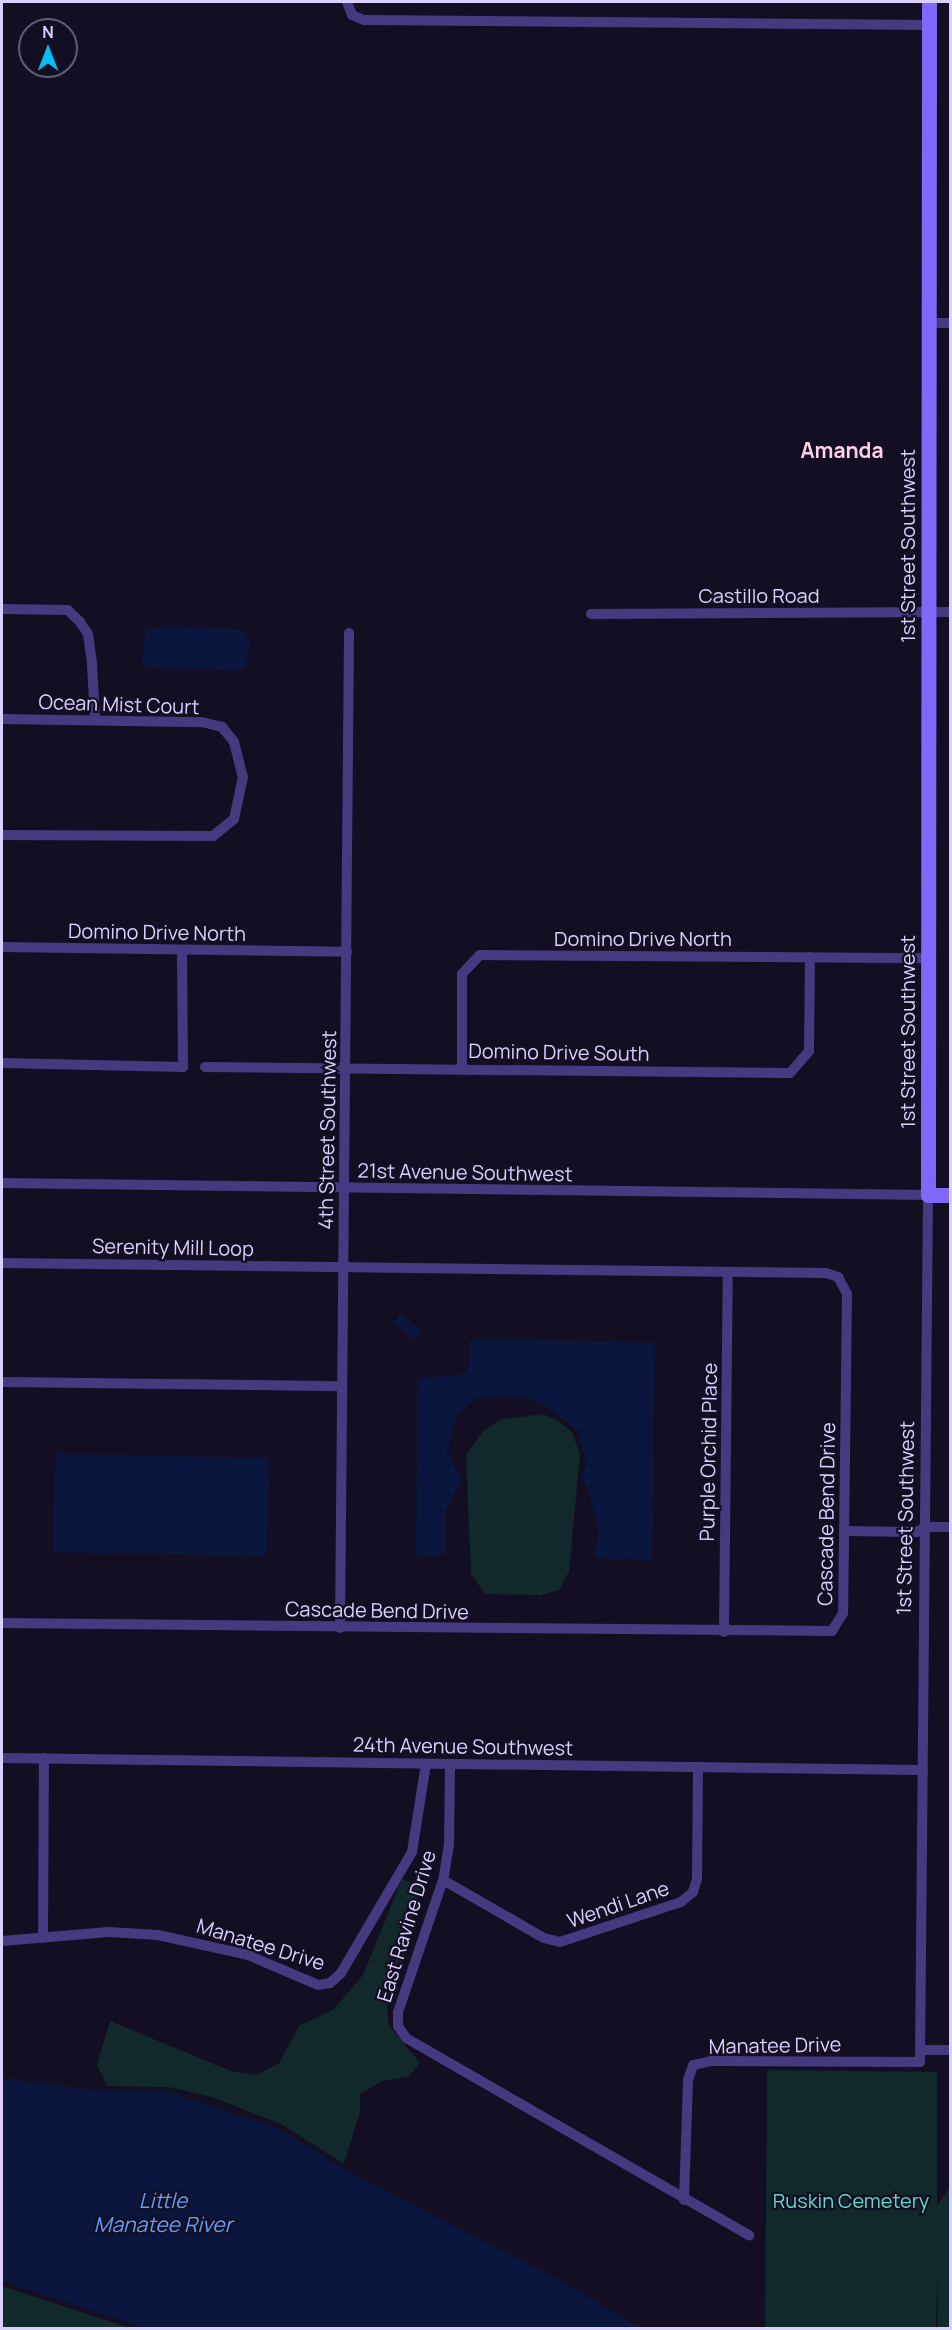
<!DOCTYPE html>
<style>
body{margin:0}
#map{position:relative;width:952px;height:2330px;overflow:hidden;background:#140e22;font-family:Manrope,sans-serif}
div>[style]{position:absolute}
.green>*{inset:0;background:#11292b}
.water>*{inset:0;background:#0a163e;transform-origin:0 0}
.street>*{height:10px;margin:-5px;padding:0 5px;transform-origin:5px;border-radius:5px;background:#453a80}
.secondary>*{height:15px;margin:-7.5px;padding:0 7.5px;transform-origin:7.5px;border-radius:7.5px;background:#7f68fc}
span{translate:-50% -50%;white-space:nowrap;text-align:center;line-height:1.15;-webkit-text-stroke:4.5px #140e22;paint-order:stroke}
.street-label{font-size:20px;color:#dbcffe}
.park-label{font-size:20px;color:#5ddccd}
.neighbourhood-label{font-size:21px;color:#fed1e8;font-weight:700}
.water-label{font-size:21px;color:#609ffc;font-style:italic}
.frame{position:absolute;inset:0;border:3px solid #dbcffe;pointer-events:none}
.north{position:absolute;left:18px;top:18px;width:60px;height:60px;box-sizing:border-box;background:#140e22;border:2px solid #645b7a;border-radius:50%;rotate:0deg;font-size:16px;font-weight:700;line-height:24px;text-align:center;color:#dbcffe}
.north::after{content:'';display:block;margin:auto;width:21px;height:27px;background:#05bdf4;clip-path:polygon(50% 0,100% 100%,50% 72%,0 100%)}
</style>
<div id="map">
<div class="green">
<div style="clip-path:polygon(542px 1414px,557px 1420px,572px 1432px,580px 1454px,569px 1572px,559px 1590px,541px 1595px,485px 1594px,471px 1574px,466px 1455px,483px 1431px,500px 1420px)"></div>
<div style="clip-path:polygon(402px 1879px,421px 1886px,399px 1976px,387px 2006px,389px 2026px,420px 2063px,408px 2077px,382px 2081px,360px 2094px,360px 2112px,344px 2164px,281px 2124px,212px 2097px,169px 2087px,107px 2086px,97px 2065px,110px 2021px,231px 2071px,257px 2075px,279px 2063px,300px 2025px,333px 2010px,363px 1975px)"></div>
<div style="clip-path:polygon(767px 2070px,937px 2072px,937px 2206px,950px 2187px,950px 2328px,938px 2328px,937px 2278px,936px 2328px,765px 2328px)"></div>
<div style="clip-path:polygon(2px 2286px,130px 2328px,2px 2328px)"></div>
</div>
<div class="water">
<div style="clip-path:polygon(179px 627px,242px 630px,250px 641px,246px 667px,237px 671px,146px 667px,142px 661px,145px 629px)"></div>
<div style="left:401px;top:1313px;width:28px;height:12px;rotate:41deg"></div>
<div style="clip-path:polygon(471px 1339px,655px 1343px,652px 1561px,594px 1558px,599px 1533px,589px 1491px,581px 1479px,586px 1464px,578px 1431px,545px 1405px,530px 1398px,498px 1396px,478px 1398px,458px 1412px,447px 1450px,461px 1480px,446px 1511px,446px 1554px,420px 1556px,416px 1553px,417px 1378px,462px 1375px,468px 1370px)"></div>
<div style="left:55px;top:1454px;width:214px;height:98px;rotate:1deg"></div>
<div style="clip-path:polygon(2px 2078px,92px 2090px,169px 2092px,279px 2129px,341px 2167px,569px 2285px,641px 2328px,145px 2328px,2px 2281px)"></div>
</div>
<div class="street">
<div style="left:347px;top:2px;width:14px;rotate:69deg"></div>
<div style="left:352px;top:15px;width:13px;rotate:23deg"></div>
<div style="left:364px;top:20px;width:565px;rotate:0.51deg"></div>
<div style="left:928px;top:323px;width:22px"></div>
<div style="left:2px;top:609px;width:66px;rotate:0.9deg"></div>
<div style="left:68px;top:610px;width:17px;rotate:45deg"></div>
<div style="left:80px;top:622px;width:14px;rotate:56deg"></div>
<div style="left:88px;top:634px;width:30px;rotate:82deg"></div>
<div style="left:92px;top:664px;width:55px;rotate:86.9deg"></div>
<div style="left:591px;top:614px;width:359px;rotate:-0.3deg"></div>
<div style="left:2px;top:719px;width:200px;rotate:0.9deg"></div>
<div style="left:202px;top:722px;width:21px;rotate:14deg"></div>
<div style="left:222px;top:727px;width:19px;rotate:51deg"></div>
<div style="left:234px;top:742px;width:36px;rotate:76deg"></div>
<div style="left:243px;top:777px;width:43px;rotate:102.1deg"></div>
<div style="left:234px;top:819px;width:27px;rotate:141deg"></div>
<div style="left:213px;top:836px;width:211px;rotate:-179.7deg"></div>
<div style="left:2px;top:947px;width:345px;rotate:0.8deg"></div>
<div style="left:2px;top:1063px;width:181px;rotate:1.3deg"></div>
<div style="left:183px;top:1067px;width:117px;rotate:-90.5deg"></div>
<div style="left:205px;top:1067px;width:585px;rotate:0.59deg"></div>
<div style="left:790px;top:1073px;width:29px;rotate:-49deg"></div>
<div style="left:809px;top:1051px;width:94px;rotate:-89.4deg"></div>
<div style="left:462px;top:1069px;width:95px;rotate:-90deg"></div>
<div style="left:462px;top:974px;width:26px;rotate:-47deg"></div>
<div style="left:480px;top:955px;width:448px;rotate:0.4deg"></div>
<div style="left:2px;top:1183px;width:926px;rotate:0.74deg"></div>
<div style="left:928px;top:1195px;width:867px;rotate:90.53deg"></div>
<div style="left:920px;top:2062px;width:209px;rotate:-179.7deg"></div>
<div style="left:711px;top:2061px;width:18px;rotate:167deg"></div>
<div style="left:693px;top:2065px;width:16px;rotate:108deg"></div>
<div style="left:688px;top:2080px;width:120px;rotate:91.9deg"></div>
<div style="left:2px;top:1263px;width:824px;rotate:0.7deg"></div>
<div style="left:826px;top:1273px;width:13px;rotate:18deg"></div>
<div style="left:838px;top:1277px;width:19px;rotate:62deg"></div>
<div style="left:847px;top:1294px;width:319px;rotate:90.7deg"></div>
<div style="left:843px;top:1613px;width:21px;rotate:121deg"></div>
<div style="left:832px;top:1631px;width:830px;rotate:-179.45deg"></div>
<div style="left:2px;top:1382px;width:340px;rotate:0.7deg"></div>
<div style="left:844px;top:1531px;width:73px;rotate:0.8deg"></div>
<div style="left:917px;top:1532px;width:9px;rotate:-32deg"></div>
<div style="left:925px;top:1527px;width:25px"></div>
<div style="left:340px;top:1628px;width:995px;rotate:-89.48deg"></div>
<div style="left:724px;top:1632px;width:360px;rotate:-89.4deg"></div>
<div style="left:2px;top:1758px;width:921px;rotate:0.75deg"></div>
<div style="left:450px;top:1764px;width:80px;rotate:90.7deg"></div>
<div style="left:449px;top:1844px;width:36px;rotate:99deg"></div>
<div style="left:443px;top:1880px;width:139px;rotate:108.8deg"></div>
<div style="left:398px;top:2012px;width:14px;rotate:90deg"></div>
<div style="left:398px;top:2026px;width:14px;rotate:56deg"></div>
<div style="left:406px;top:2038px;width:396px;rotate:29.9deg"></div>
<div style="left:443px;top:1880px;width:116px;rotate:29.9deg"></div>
<div style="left:544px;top:1938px;width:16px;rotate:14deg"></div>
<div style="left:560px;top:1942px;width:127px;rotate:-18.3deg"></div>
<div style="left:681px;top:1902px;width:16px;rotate:-40deg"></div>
<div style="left:693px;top:1892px;width:14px;rotate:-73deg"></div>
<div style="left:697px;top:1879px;width:112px;rotate:-89.5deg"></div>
<div style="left:43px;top:1938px;width:180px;rotate:-89.7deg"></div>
<div style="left:2px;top:1941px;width:107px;rotate:-4.8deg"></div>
<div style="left:109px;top:1932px;width:49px;rotate:3.5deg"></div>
<div style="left:158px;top:1935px;width:92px;rotate:12.5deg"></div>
<div style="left:248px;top:1955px;width:76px;rotate:23.2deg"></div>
<div style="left:318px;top:1985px;width:12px;rotate:-9deg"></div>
<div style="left:330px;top:1983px;width:15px;rotate:-42deg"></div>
<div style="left:341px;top:1973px;width:140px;rotate:-59.6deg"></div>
<div style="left:412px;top:1852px;width:89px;rotate:-81deg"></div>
<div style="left:923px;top:2050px;width:27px"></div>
</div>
<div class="secondary">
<div style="left:929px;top:2px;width:1193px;rotate:90.05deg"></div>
<div style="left:928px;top:1195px;width:22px"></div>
</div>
<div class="street-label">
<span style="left:907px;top:546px;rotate:-90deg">1st Street Southwest</span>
<span style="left:759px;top:595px">Castillo Road</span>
<span style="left:119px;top:704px;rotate:2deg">Ocean Mist Court</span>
<span style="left:157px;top:932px;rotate:1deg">Domino Drive North</span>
<span style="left:643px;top:938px">Domino Drive North</span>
<span style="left:907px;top:1032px;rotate:-90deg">1st Street Southwest</span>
<span style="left:559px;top:1052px;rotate:1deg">Domino Drive South</span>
<span style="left:327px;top:1130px;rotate:-89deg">4th Street Southwest</span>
<span style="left:465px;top:1172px;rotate:1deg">21st Avenue Southwest</span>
<span style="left:173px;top:1247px;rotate:1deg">Serenity Mill Loop</span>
<span style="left:708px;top:1452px;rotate:-89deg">Purple Orchid Place</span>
<span style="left:826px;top:1514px;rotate:-89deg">Cascade Bend Drive</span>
<span style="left:905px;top:1518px;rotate:-89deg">1st Street Southwest</span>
<span style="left:377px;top:1610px;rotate:1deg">Cascade Bend Drive</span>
<span style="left:463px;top:1746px;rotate:1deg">24th Avenue Southwest</span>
<span style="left:618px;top:1904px;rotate:-19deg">Wendi Lane</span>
<span style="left:406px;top:1926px;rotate:-73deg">East Ravine Drive</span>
<span style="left:261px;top:1944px;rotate:17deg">Manatee Drive</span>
<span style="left:775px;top:2045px;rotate:-1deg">Manatee Drive</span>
</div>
<div class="park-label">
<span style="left:851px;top:2200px">Ruskin Cemetery</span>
</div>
<div class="neighbourhood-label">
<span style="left:842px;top:450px">Amanda</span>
</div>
<div class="water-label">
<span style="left:163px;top:2212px">Little<br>Manatee River</span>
</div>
<div class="frame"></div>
<div class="north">N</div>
</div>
